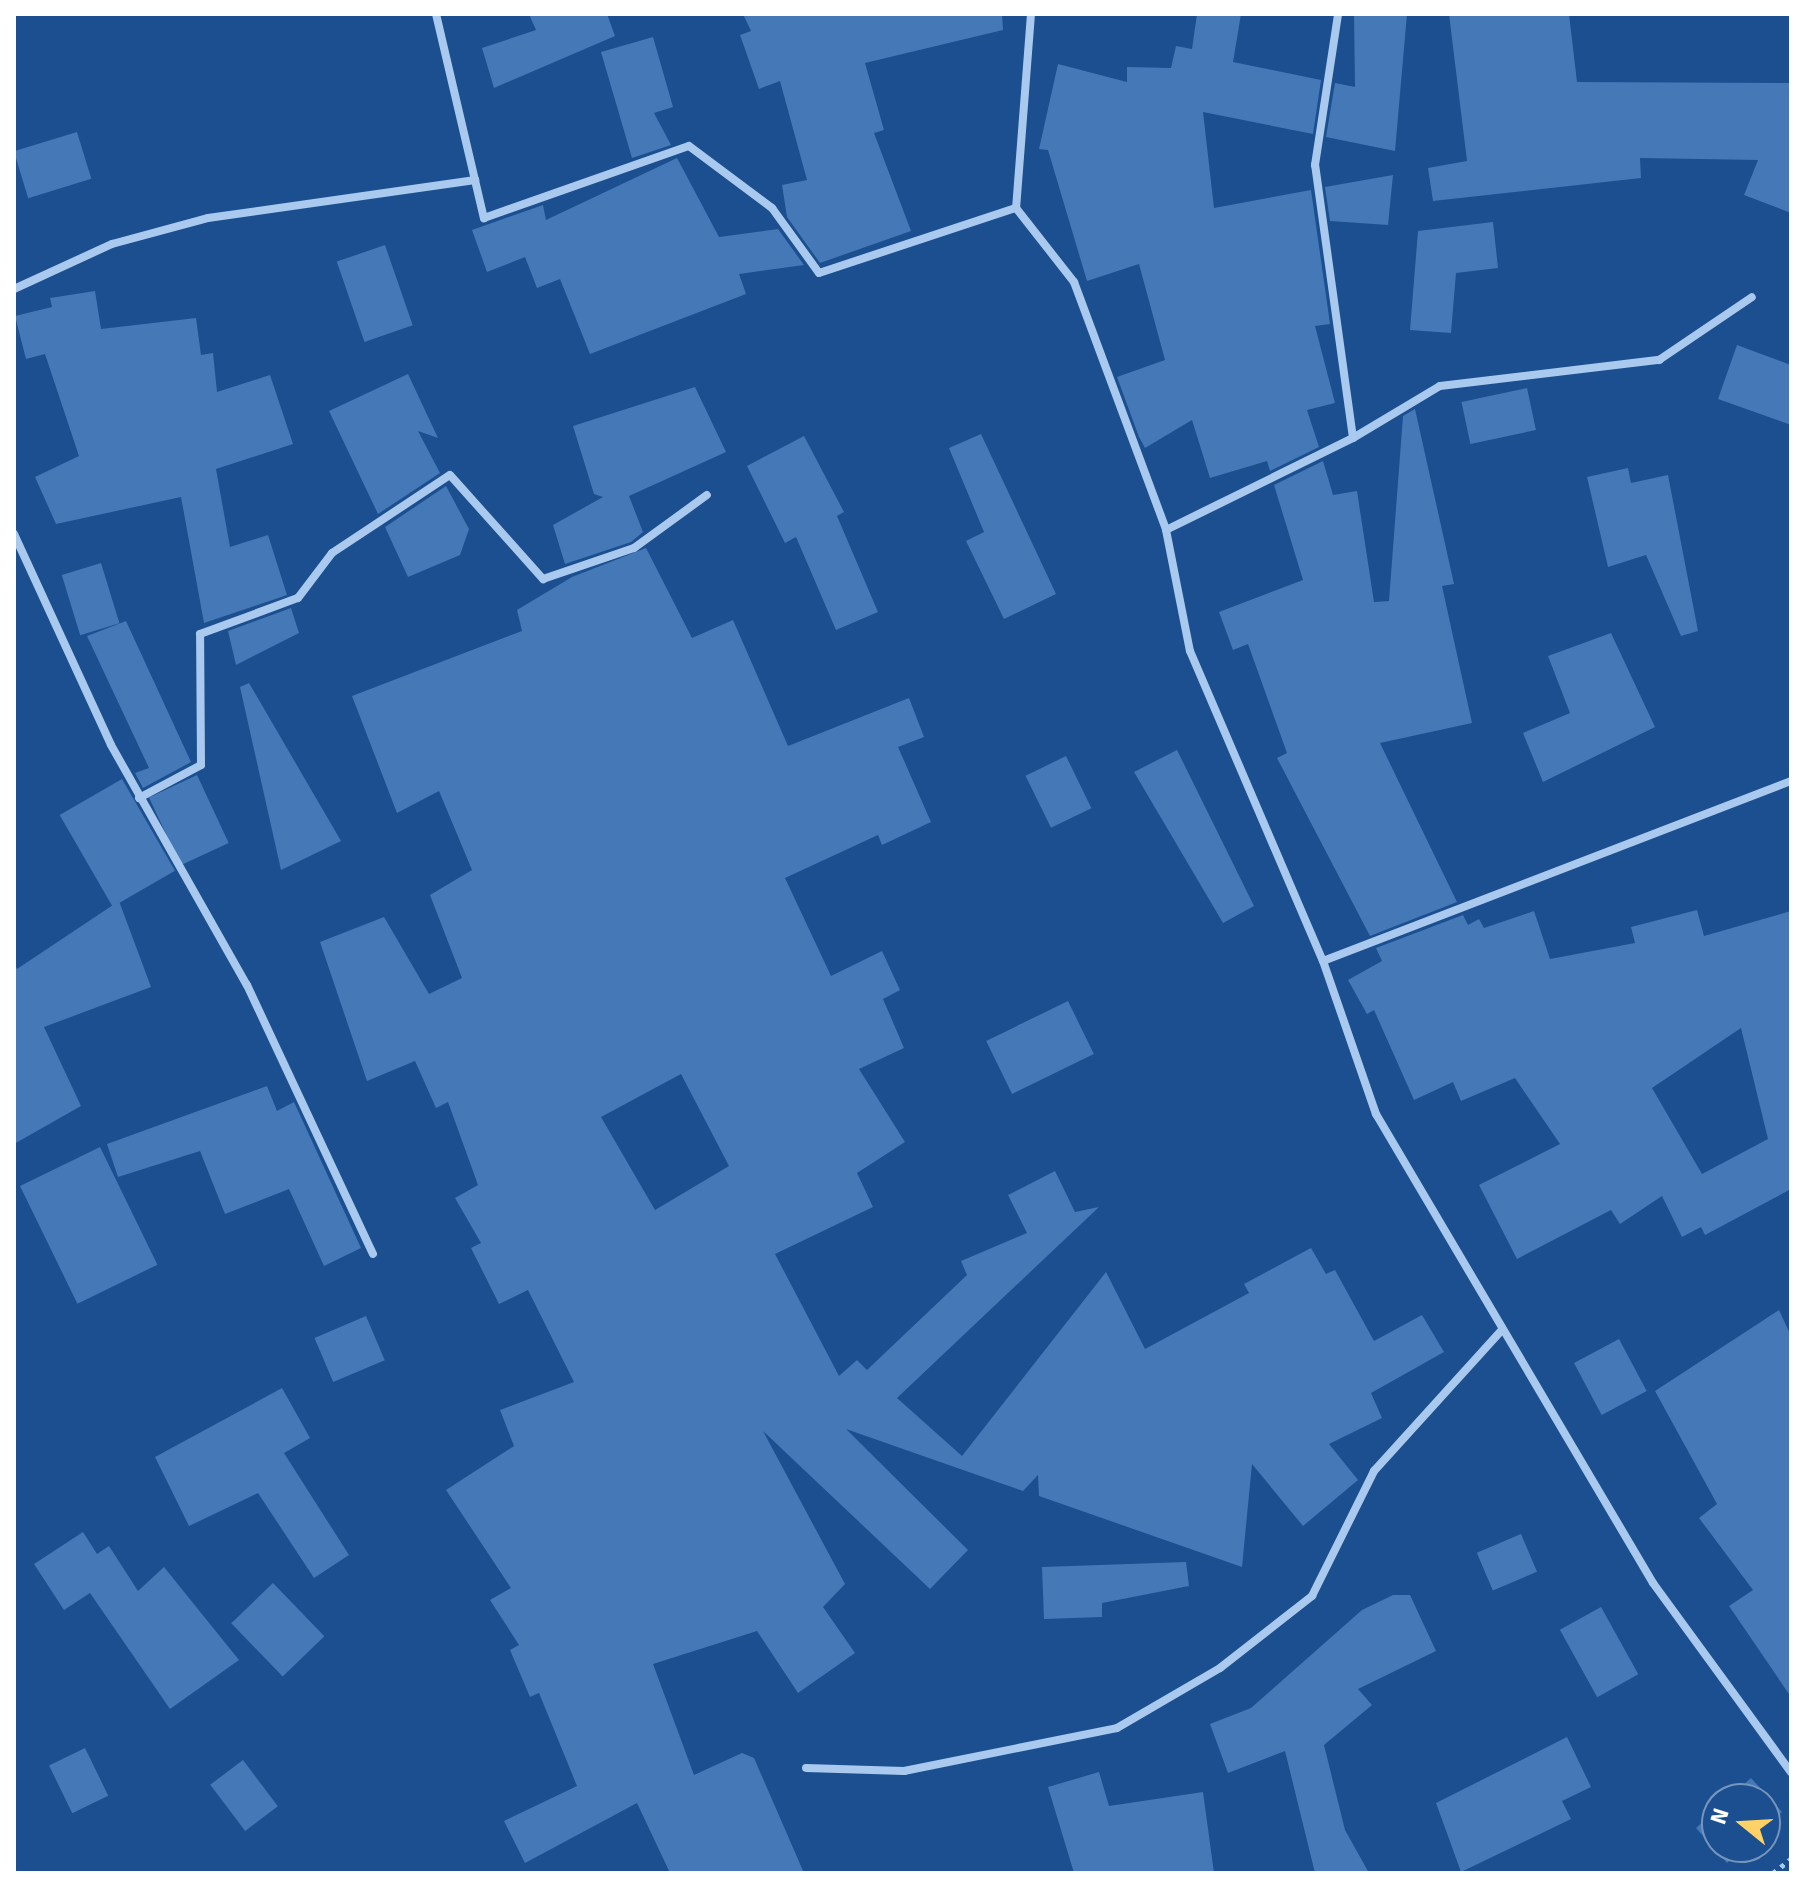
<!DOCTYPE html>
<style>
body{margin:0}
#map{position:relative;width:1805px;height:1887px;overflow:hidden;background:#1b4f8f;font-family:Signika,sans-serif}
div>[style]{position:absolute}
.building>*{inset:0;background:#4478b7;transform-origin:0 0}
.path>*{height:5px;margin-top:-2.5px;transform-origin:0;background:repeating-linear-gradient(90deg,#a9c9ee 0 4px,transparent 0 10px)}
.minor>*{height:8px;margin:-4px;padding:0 4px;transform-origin:4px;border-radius:4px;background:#a9c9ee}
span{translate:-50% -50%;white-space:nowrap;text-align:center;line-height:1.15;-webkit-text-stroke:8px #1b4f8f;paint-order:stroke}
.frame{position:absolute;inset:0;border:16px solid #fff;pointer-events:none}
.north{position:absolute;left:1701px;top:1783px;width:80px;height:80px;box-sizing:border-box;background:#1b4f8f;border:2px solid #7695bc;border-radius:50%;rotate:288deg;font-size:22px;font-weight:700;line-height:32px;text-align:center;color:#fff}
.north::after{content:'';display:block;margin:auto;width:28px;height:36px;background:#ffd166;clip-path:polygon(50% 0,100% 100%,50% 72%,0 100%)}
</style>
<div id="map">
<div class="building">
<div style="clip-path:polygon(529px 14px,607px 14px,615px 36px,494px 88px,482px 48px,536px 30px)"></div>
<div style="clip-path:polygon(743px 14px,1002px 14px,1003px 30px,865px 63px,884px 130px,874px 133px,911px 231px,820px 263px,787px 217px,782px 185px,807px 180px,780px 81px,759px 89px,740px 35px,751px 31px)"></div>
<div style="clip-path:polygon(1197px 14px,1241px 14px,1233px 62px,1321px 80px,1313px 134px,1203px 112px,1214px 208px,1311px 190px,1330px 324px,1315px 326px,1335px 403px,1307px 410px,1319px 447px,1270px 471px,1267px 461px,1210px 478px,1192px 420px,1145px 448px,1139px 437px,1117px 377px,1165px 360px,1139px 264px,1087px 281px,1048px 150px,1039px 149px,1058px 64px,1127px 82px,1127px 67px,1171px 68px,1176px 46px,1192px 49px)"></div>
<div style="clip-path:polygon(1354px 14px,1407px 14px,1395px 151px,1326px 137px,1335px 83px,1355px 87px)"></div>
<div style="clip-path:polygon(1449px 14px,1569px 14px,1577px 82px,1791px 83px,1791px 213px,1744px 195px,1758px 160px,1640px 158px,1641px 178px,1433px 201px,1428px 168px,1467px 161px)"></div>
<div style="clip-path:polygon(653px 37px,673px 107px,654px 113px,671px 145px,632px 158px,601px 52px)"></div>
<div style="left:77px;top:132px;width:49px;height:66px;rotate:73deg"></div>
<div style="clip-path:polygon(677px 158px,719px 237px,778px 229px,804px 265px,739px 274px,746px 294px,590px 354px,560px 279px,537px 288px,525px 257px,487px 272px,472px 230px,543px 205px,546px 220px)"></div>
<div style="clip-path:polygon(1393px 175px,1388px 225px,1330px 221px,1325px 187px)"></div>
<div style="clip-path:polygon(1493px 222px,1498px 268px,1456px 273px,1451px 333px,1410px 330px,1418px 231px)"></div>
<div style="left:385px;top:245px;width:85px;height:51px;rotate:71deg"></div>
<div style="clip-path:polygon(95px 291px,101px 329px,196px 318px,201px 355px,213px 353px,217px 392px,270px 375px,293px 444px,216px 469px,230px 547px,268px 535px,287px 595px,204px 623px,181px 497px,56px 524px,35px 477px,79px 456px,45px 354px,26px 359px,15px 316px,52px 307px,50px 298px)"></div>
<div style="clip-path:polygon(1737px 345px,1791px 365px,1791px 425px,1718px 399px)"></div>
<div style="clip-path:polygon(408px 374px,438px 438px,418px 431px,440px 473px,378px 514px,329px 411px)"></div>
<div style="clip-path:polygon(695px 387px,726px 452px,629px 496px,643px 532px,631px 542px,565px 564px,553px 525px,603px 497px,594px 494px,573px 426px)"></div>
<div style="left:1527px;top:388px;width:43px;height:67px;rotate:78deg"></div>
<div style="clip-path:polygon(1415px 409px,1454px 584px,1442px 586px,1472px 723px,1380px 743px,1457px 902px,1370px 936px,1277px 758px,1287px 753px,1248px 644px,1233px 650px,1219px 612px,1303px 580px,1274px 485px,1323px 461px,1333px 495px,1357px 491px,1374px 602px,1389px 601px,1403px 416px)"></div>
<div style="clip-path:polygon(981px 434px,1056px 594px,1004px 619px,966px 541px,984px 532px,949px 448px)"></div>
<div style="clip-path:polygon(804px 436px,844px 512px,837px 516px,878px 612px,836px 630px,796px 537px,785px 543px,747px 466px)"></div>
<div style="clip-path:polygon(1628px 468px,1631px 483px,1668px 475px,1698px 631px,1681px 636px,1646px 555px,1608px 567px,1587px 477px)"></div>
<div style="clip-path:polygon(446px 486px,469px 529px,460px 555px,408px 577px,385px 527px)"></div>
<div style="clip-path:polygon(evenodd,646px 548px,692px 638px,733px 620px,788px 746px,909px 698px,924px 737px,898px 747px,931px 822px,882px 845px,878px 835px,785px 878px,831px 976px,882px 951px,900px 990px,883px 999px,904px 1048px,859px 1069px,905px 1142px,857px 1173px,873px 1207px,775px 1254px,839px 1376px,857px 1360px,867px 1370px,967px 1275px,961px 1261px,1027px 1233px,1008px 1195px,1055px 1171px,1075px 1212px,1099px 1207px,897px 1398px,962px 1456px,1106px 1272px,1145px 1349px,1249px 1293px,1244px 1284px,1311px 1248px,1326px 1274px,1335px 1270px,1374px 1341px,1422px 1315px,1444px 1352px,1371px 1393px,1382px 1418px,1329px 1444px,1358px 1480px,1303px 1526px,1252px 1464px,1242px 1567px,1039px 1496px,1038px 1475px,1023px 1491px,846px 1429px,968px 1550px,930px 1589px,763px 1431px,845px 1584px,823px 1607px,855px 1653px,798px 1693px,757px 1631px,653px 1664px,694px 1775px,742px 1753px,754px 1758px,804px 1873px,670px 1873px,637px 1803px,525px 1863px,504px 1821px,577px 1786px,539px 1693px,530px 1697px,510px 1650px,519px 1645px,490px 1600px,511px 1588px,446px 1490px,514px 1446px,500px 1410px,574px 1382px,528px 1290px,499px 1304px,471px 1248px,481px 1243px,455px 1198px,478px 1185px,448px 1102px,436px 1108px,415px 1061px,367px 1081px,320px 942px,384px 917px,429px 994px,462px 978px,430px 895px,472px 870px,439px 791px,397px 813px,352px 696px,522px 631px,517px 610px,572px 577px,646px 548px,681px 1074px,729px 1166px,655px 1210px,601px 1117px,681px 1074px)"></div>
<div style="left:101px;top:563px;width:63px;height:41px;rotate:73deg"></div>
<div style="clip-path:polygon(291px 608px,299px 633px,236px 665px,228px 631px)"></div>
<div style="clip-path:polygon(126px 621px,191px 762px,143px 788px,135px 773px,149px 768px,87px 636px)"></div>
<div style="clip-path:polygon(1611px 633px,1655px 727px,1543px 782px,1523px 733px,1570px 713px,1548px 656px)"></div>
<div style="clip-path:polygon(249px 683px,341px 841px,281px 870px,240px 687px)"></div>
<div style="clip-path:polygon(1177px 750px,1254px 906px,1223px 923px,1134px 772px)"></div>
<div style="left:1066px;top:756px;width:58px;height:45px;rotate:64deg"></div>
<div style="left:197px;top:775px;width:75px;height:53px;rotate:65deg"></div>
<div style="left:122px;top:779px;width:106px;height:72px;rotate:60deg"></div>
<div style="clip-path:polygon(119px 901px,151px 987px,44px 1027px,81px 1106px,14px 1144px,14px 962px,17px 969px)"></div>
<div style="clip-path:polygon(evenodd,1697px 910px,1704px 936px,1791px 911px,1791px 1189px,1705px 1235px,1701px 1227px,1682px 1237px,1662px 1196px,1620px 1224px,1611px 1210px,1517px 1259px,1479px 1185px,1560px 1144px,1515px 1078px,1461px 1101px,1453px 1082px,1414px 1100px,1374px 1010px,1367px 1014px,1348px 980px,1382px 961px,1376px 948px,1463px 915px,1468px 925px,1479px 919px,1484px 928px,1534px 911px,1550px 959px,1635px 943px,1631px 927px,1697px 910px,1741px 1028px,1768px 1139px,1702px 1174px,1652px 1088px,1741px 1028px)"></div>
<div style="left:1068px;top:1001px;width:59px;height:91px;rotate:64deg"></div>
<div style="clip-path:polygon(267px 1086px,277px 1111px,294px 1102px,361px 1248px,324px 1266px,289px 1189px,225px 1214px,200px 1151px,118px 1177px,107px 1144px)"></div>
<div style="left:100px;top:1147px;width:131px;height:89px;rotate:64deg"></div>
<div style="clip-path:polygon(1779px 1310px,1791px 1336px,1791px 1697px,1729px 1606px,1753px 1590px,1699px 1518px,1717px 1504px,1655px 1391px)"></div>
<div style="left:366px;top:1316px;width:48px;height:56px;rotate:67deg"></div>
<div style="left:1619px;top:1339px;width:59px;height:51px;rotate:62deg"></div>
<div style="clip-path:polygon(282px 1388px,310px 1438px,284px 1453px,349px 1555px,314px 1578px,258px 1493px,189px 1526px,155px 1457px)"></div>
<div style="clip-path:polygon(83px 1532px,97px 1554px,109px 1546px,138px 1591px,164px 1567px,239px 1660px,170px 1709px,90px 1593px,64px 1610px,34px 1564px)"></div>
<div style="left:1521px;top:1534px;width:41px;height:48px;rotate:67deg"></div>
<div style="clip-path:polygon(1186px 1562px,1189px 1586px,1102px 1603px,1102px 1617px,1044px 1619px,1042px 1567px)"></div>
<div style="left:273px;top:1583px;width:74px;height:58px;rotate:46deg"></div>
<div style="clip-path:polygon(1393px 1595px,1410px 1595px,1436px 1651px,1358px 1689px,1372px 1705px,1324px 1745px,1345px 1830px,1369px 1873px,1315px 1873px,1285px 1751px,1228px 1773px,1210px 1724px,1251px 1708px,1362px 1610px)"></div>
<div style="left:1601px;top:1607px;width:77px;height:47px;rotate:61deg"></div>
<div style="clip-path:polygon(1567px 1737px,1591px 1787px,1562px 1801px,1571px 1819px,1461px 1872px,1436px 1803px)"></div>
<div style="left:85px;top:1748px;width:53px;height:40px;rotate:64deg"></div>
<div style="left:243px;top:1760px;width:58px;height:41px;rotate:53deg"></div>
<div style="clip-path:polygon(1099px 1772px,1109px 1806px,1203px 1792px,1214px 1873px,1074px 1873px,1048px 1787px)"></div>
<div style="clip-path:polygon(1751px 1778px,1782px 1812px,1765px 1828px,1765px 1799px,1728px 1799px)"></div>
<div style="clip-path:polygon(1717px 1809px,1717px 1847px,1744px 1847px,1727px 1863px,1696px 1828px)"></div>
</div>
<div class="path">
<div style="left:1773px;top:1873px;width:23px;rotate:-38deg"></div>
</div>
<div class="minor">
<div style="left:436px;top:14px;width:210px;rotate:76.8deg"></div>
<div style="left:484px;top:218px;width:217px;rotate:-19.4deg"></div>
<div style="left:689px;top:146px;width:104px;rotate:36.8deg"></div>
<div style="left:772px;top:208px;width:80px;rotate:54.1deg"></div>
<div style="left:819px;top:273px;width:207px;rotate:-18.3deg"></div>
<div style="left:1031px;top:14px;width:195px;rotate:94.4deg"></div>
<div style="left:1016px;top:208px;width:94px;rotate:51.9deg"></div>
<div style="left:1074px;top:282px;width:265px;rotate:69.6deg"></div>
<div style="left:1166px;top:530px;width:123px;rotate:78.8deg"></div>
<div style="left:1190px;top:651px;width:337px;rotate:66.8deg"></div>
<div style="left:1323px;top:961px;width:162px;rotate:70.9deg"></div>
<div style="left:1376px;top:1114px;width:545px;rotate:59.43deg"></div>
<div style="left:1653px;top:1583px;width:234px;rotate:53.9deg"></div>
<div style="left:14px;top:289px;width:108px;rotate:-24.7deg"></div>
<div style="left:112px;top:244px;width:99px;rotate:-15.2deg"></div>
<div style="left:208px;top:218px;width:270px;rotate:-8.1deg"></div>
<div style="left:1353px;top:438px;width:101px;rotate:-30.9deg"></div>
<div style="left:1440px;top:386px;width:221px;rotate:-6.8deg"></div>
<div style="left:1659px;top:360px;width:112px;rotate:-34.1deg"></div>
<div style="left:1166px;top:530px;width:208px;rotate:-26.2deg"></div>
<div style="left:1353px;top:438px;width:276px;rotate:-97.9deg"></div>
<div style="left:1315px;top:165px;width:153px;rotate:-81.3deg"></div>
<div style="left:14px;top:534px;width:232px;rotate:65.3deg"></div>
<div style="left:111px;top:745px;width:276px;rotate:60.5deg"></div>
<div style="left:247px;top:985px;width:297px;rotate:64.9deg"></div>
<div style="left:139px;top:798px;width:70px;rotate:-28deg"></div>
<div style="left:201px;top:765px;width:131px;rotate:-90.4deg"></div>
<div style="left:200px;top:634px;width:104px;rotate:-20.2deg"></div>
<div style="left:298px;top:598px;width:56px;rotate:-52.9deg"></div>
<div style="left:332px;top:553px;width:141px;rotate:-33.5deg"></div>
<div style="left:450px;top:475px;width:140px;rotate:48.2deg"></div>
<div style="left:543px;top:579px;width:96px;rotate:-18.8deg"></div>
<div style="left:634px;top:548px;width:90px;rotate:-36deg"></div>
<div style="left:1323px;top:961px;width:501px;rotate:-21.04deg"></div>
<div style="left:806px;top:1768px;width:98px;rotate:1.8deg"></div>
<div style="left:904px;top:1771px;width:217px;rotate:-11.4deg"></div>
<div style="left:1117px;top:1728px;width:119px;rotate:-30.2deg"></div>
<div style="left:1220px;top:1668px;width:117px;rotate:-38deg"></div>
<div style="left:1312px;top:1596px;width:140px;rotate:-63.6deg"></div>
<div style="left:1374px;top:1471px;width:190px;rotate:-47.8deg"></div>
</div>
<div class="frame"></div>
<div class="north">N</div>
</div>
